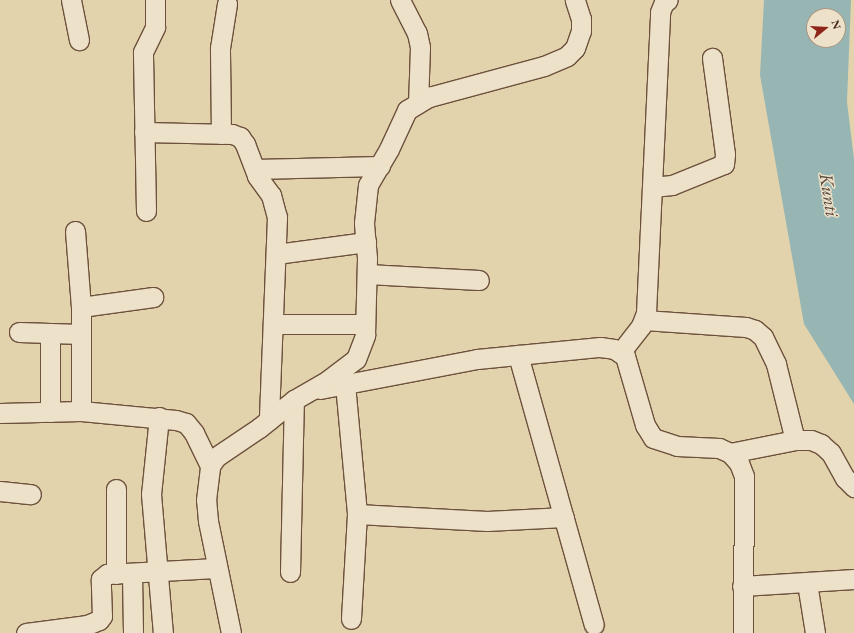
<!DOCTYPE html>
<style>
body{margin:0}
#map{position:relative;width:854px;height:633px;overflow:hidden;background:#e3d3ac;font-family:"EB Garamond",serif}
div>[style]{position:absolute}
.water>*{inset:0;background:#97b6b3}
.roads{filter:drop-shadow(1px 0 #6d513d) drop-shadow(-1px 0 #6d513d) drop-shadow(0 1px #6d513d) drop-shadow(0 -1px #6d513d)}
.minor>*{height:19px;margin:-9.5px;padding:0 9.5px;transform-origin:9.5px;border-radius:9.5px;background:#ede2c9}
span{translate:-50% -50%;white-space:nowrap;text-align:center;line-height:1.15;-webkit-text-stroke:3px #ede2c9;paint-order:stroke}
.water-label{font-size:19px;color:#5a4a3f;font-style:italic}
.north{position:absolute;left:806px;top:8px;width:40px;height:40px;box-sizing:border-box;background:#ede2c9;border:1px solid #aa9782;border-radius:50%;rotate:72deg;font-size:11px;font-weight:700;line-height:16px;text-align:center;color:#462618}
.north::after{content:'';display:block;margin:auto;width:14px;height:18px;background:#8f2418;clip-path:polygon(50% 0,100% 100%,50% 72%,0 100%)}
</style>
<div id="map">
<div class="water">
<div style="clip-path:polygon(evenodd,764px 0,851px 0,847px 102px,854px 159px,854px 404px,804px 324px,760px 75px,764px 0,814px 16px,838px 16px,838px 40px,814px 40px,814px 16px)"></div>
</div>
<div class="roads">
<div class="minor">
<div style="left:71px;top:0;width:41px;rotate:78.7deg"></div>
<div style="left:400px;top:0;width:37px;rotate:63deg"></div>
<div style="left:417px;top:33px;width:14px;rotate:78deg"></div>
<div style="left:420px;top:47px;width:56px;rotate:92deg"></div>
<div style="left:144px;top:132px;width:88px;rotate:1.3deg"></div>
<div style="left:232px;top:134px;width:9px;rotate:21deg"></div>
<div style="left:240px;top:137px;width:9px;rotate:54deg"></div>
<div style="left:245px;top:144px;width:34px;rotate:69deg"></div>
<div style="left:257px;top:176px;width:24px;rotate:54deg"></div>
<div style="left:271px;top:195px;width:23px;rotate:75deg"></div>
<div style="left:277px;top:217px;width:203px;rotate:92.3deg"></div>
<div style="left:221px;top:134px;width:86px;rotate:-90.7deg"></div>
<div style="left:220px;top:48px;width:45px;rotate:-81deg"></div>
<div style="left:255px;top:169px;width:125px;rotate:-1.4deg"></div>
<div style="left:653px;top:187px;width:19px;rotate:-6deg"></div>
<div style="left:672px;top:185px;width:56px;rotate:-22deg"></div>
<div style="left:724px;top:164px;width:10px;rotate:-84deg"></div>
<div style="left:725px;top:154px;width:97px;rotate:-97.7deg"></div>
<div style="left:146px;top:211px;width:159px;rotate:-91.1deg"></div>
<div style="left:143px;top:52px;width:28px;rotate:-64deg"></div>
<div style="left:155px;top:27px;width:27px;rotate:-90deg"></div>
<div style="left:75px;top:231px;width:76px;rotate:85.5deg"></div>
<div style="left:81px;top:307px;width:104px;rotate:90deg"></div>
<div style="left:276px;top:254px;width:91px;rotate:-7.6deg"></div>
<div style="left:367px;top:274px;width:112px;rotate:3.1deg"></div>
<div style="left:81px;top:307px;width:73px;rotate:-7.9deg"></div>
<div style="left:644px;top:320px;width:102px;rotate:3.9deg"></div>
<div style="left:746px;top:327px;width:9px;rotate:18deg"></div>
<div style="left:755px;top:330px;width:11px;rotate:41deg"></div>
<div style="left:763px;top:337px;width:30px;rotate:64deg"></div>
<div style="left:776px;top:364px;width:78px;rotate:76deg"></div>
<div style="left:274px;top:324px;width:91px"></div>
<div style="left:19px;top:332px;width:62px;rotate:1.8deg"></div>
<div style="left:50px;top:333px;width:79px;rotate:90deg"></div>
<div style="left:620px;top:353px;width:34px;rotate:-52deg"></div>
<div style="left:641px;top:326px;width:14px;rotate:-69deg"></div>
<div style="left:646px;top:313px;width:301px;rotate:-87.3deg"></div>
<div style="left:660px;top:12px;width:11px;rotate:-68deg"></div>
<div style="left:664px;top:2px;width:4px;rotate:-27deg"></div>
<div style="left:518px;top:355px;width:280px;rotate:74.3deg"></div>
<div style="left:345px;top:384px;width:131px;rotate:84.7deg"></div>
<div style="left:357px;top:514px;width:105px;rotate:93.3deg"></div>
<div style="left:320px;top:389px;width:160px;rotate:-10.8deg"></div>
<div style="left:477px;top:359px;width:124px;rotate:-5.6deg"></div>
<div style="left:600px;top:347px;width:14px;rotate:8deg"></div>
<div style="left:614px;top:349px;width:13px;rotate:32deg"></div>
<div style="left:625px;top:356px;width:72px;rotate:73.8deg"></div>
<div style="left:645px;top:425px;width:15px;rotate:58deg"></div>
<div style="left:653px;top:438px;width:25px;rotate:18deg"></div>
<div style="left:677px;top:446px;width:42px;rotate:2.7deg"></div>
<div style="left:719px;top:448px;width:12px;rotate:24deg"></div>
<div style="left:730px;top:453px;width:13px;rotate:48deg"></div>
<div style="left:739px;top:463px;width:14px;rotate:69deg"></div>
<div style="left:744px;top:476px;width:157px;rotate:90.4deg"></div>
<div style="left:0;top:413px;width:81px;rotate:-1.4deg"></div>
<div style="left:81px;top:411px;width:95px;rotate:5.4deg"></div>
<div style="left:176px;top:420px;width:10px;rotate:17deg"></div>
<div style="left:186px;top:423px;width:13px;rotate:51deg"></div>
<div style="left:194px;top:433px;width:37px;rotate:64deg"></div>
<div style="left:159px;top:417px;width:77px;rotate:95.9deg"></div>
<div style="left:151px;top:494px;width:140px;rotate:85.1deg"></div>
<div style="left:730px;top:453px;width:66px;rotate:-11.3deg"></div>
<div style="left:795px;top:440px;width:16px"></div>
<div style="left:811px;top:440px;width:11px;rotate:22deg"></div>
<div style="left:821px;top:444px;width:13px;rotate:42deg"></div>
<div style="left:831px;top:453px;width:29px;rotate:61deg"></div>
<div style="left:845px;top:478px;width:13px;rotate:45deg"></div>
<div style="left:0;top:491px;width:31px;rotate:6deg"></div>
<div style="left:357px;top:514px;width:130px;rotate:3.1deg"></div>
<div style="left:487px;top:521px;width:77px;rotate:-3deg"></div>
<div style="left:290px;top:572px;width:172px;rotate:-88.7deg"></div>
<div style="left:116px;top:574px;width:85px;rotate:-90deg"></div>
<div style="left:132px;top:574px;width:59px;rotate:89deg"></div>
<div style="left:807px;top:583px;width:51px;rotate:80.9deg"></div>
<div style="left:742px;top:586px;width:112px;rotate:-3.6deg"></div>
<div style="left:26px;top:633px;width:62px;rotate:-7.5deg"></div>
<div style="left:87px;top:625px;width:13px;rotate:-23deg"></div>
<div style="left:99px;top:620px;width:5px;rotate:-53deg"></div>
<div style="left:102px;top:616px;width:37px;rotate:-92deg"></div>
<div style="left:101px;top:579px;width:8px;rotate:-40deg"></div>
<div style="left:107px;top:574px;width:109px;rotate:-3.2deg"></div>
<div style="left:231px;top:633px;width:114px;rotate:-101.6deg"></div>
<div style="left:208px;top:521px;width:21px;rotate:-95deg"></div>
<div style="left:206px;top:500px;width:34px;rotate:-83deg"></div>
<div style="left:210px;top:466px;width:11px;rotate:-56deg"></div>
<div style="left:216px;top:457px;width:52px;rotate:-34deg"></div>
<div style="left:259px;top:428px;width:45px;rotate:-38.7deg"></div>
<div style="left:294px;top:400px;width:39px;rotate:-30deg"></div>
<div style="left:328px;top:380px;width:35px;rotate:-37deg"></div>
<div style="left:356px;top:359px;width:26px;rotate:-69deg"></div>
<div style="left:365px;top:335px;width:77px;rotate:-88.5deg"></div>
<div style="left:367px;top:258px;width:35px;rotate:-95deg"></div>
<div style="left:364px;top:223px;width:38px;rotate:-84deg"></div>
<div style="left:368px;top:185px;width:42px;rotate:-59.7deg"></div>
<div style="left:389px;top:149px;width:43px;rotate:-65.2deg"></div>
<div style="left:407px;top:110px;width:26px;rotate:-31deg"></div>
<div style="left:429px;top:97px;width:119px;rotate:-15.1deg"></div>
<div style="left:544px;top:66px;width:25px;rotate:-23deg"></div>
<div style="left:567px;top:56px;width:11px;rotate:-45deg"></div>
<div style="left:575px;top:48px;width:18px;rotate:-71deg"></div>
<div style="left:581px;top:31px;width:12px;rotate:-90deg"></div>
<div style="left:581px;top:19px;width:20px;rotate:-108deg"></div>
</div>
</div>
<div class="water-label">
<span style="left:829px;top:195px;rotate:81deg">Kunti</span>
</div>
<div class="north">N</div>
</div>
